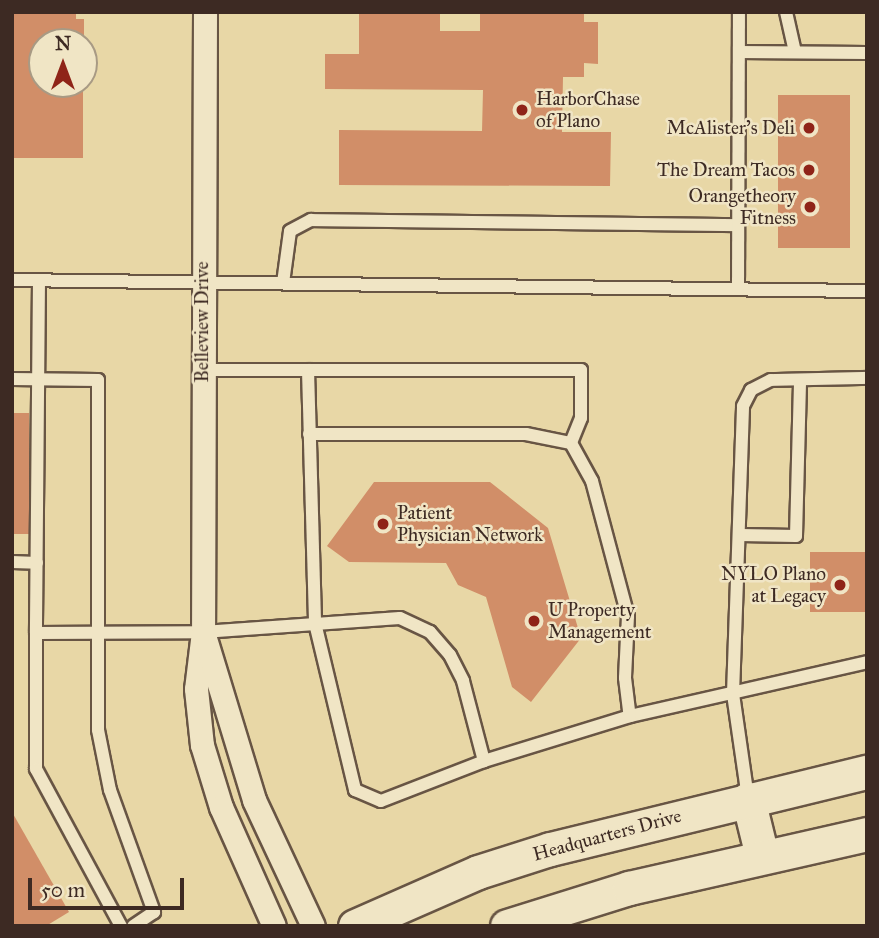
<!DOCTYPE html>
<style>
body{margin:0}
#map{position:relative;width:879px;height:938px;overflow:hidden;background:#e8d7a6;font-family:"IM FELL Great Primer",serif}
div>[style]{position:absolute}
.building>*{inset:0;background:#d18e68;transform-origin:0 0}
.roads{filter:drop-shadow(2px 0 #685544) drop-shadow(-2px 0 #685544) drop-shadow(0 2px #685544) drop-shadow(0 -2px #685544)}
.service>*{height:12px;margin:-6px;padding:0 6px;transform-origin:6px;border-radius:6px;background:#f0e5c5}
.minor>*{height:23px;margin:-11.5px;padding:0 11.5px;transform-origin:11.5px;border-radius:11.5px;background:#f0e5c5}
.secondary>*{height:33px;margin:-16.5px;padding:0 16.5px;transform-origin:16.5px;border-radius:16.5px;background:#f0e5c5}
.dots>*{width:19px;height:19px;translate:-50% -50%;box-sizing:border-box;border:4px solid #f0e5c5;border-radius:50%}
span{translate:-50% -50%;white-space:nowrap;text-align:center;line-height:1.15;-webkit-text-stroke:5px #f0e5c5;paint-order:stroke}
.poi-label{font-size:19px;color:#3d2a23}
.left{translate:0 -50%;text-align:left}
.right{translate:-100% -50%;text-align:right}
.street-label{font-size:19px;color:#3d2a23}
.frame{position:absolute;inset:0;border:14px solid #3d2a23;pointer-events:none}
.north{position:absolute;left:28px;top:28px;width:70px;height:70px;box-sizing:border-box;background:#f0e5c5;border:2px solid #a89a84;border-radius:50%;rotate:0deg;font-size:19px;font-weight:700;line-height:28px;text-align:center;color:#3d2a23}
.north::after{content:'';display:block;margin:auto;width:24px;height:32px;background:#8f2418;clip-path:polygon(50% 0,100% 100%,50% 72%,0 100%)}
.scale{position:absolute;left:28px;top:878px;width:156px;height:32px;box-sizing:border-box;border:4px solid #3d2a23;border-top:0;padding-left:9px;font-size:21px;line-height:24px;white-space:nowrap;color:#3d2a23;-webkit-text-stroke:5px #f0e5c5;paint-order:stroke}
</style>
<div id="map">
<div class="building">
<div style="clip-path:polygon(12px 12px,76px 12px,76px 19px,84px 19px,84px 42px,42px 42px,42px 84px,83px 84px,83px 158px,12px 158px)"></div>
<div style="clip-path:polygon(359px 12px,440px 12px,440px 31px,480px 31px,480px 12px,584px 12px,584px 22px,598px 22px,598px 64px,584px 63px,584px 77px,563px 77px,562px 132px,611px 132px,610px 186px,339px 185px,339px 130px,482px 131px,483px 90px,325px 89px,325px 54px,359px 54px)"></div>
<div style="left:778px;top:95px;width:72px;height:153px"></div>
<div style="left:12px;top:413px;width:17px;height:121px"></div>
<div style="clip-path:polygon(374px 482px,490px 482px,548px 528px,581px 638px,531px 702px,512px 687px,486px 597px,458px 585px,446px 563px,349px 562px,327px 546px)"></div>
<div style="left:867px;top:552px;width:60px;height:57px;rotate:90deg"></div>
<div style="clip-path:polygon(12px 812px,69px 912px,46px 926px,12px 926px)"></div>
</div>
<div class="roads">
<div class="service">
<div style="left:786px;top:12px;width:41px;rotate:77.3deg"></div>
<div style="left:739px;top:52px;width:128px;rotate:0.4deg"></div>
<div style="left:12px;top:280px;width:855px;rotate:0.74deg"></div>
<div style="left:39px;top:280px;width:353px;rotate:90.5deg"></div>
<div style="left:36px;top:633px;width:167px;rotate:-0.3deg"></div>
<div style="left:203px;top:632px;width:197px;rotate:-4.1deg"></div>
<div style="left:400px;top:618px;width:33px;rotate:25deg"></div>
<div style="left:430px;top:632px;width:30px;rotate:49deg"></div>
<div style="left:450px;top:655px;width:29px;rotate:63deg"></div>
<div style="left:463px;top:681px;width:83px;rotate:75.3deg"></div>
<div style="left:283px;top:283px;width:52px;rotate:-82.3deg"></div>
<div style="left:290px;top:231px;width:24px;rotate:-28deg"></div>
<div style="left:311px;top:220px;width:427px;rotate:0.7deg"></div>
<div style="left:738px;top:289px;width:277px;rotate:-89.8deg"></div>
<div style="left:202px;top:370px;width:379px"></div>
<div style="left:581px;top:370px;width:48px;rotate:90deg"></div>
<div style="left:581px;top:418px;width:27px;rotate:112deg"></div>
<div style="left:308px;top:370px;width:253px;rotate:88.4deg"></div>
<div style="left:315px;top:623px;width:172px;rotate:76.5deg"></div>
<div style="left:355px;top:790px;width:28px;rotate:23deg"></div>
<div style="left:381px;top:801px;width:110px;rotate:-21.2deg"></div>
<div style="left:484px;top:761px;width:153px;rotate:-17.1deg"></div>
<div style="left:630px;top:716px;width:243px;rotate:-12.8deg"></div>
<div style="left:12px;top:379px;width:86px;rotate:0.7deg"></div>
<div style="left:98px;top:380px;width:350px;rotate:90deg"></div>
<div style="left:98px;top:730px;width:61px;rotate:78.7deg"></div>
<div style="left:110px;top:790px;width:130px;rotate:70.2deg"></div>
<div style="left:154px;top:912px;width:25px;rotate:146deg"></div>
<div style="left:309px;top:434px;width:217px"></div>
<div style="left:526px;top:434px;width:46px;rotate:11.3deg"></div>
<div style="left:571px;top:443px;width:43px;rotate:61.1deg"></div>
<div style="left:592px;top:481px;width:140px;rotate:75.1deg"></div>
<div style="left:628px;top:616px;width:62px;rotate:92.8deg"></div>
<div style="left:625px;top:678px;width:38px;rotate:83deg"></div>
<div style="left:740px;top:535px;width:56px;rotate:1deg"></div>
<div style="left:796px;top:536px;width:156px;rotate:-88.5deg"></div>
<div style="left:12px;top:562px;width:25px;rotate:2deg"></div>
<div style="left:36px;top:633px;width:136px;rotate:90deg"></div>
<div style="left:36px;top:769px;width:179px;rotate:61.6deg"></div>
<div style="left:748px;top:798px;width:105px;rotate:-98.2deg"></div>
<div style="left:733px;top:694px;width:288px;rotate:-88deg"></div>
<div style="left:743px;top:406px;width:18px;rotate:-63deg"></div>
<div style="left:751px;top:390px;width:22px;rotate:-27deg"></div>
<div style="left:771px;top:380px;width:96px;rotate:-1.2deg"></div>
</div>
<div class="minor">
<div style="left:205px;top:12px;width:620px;rotate:90.18deg"></div>
<div style="left:203px;top:632px;width:57px;rotate:97deg"></div>
<div style="left:196px;top:689px;width:56px;rotate:83.9deg"></div>
<div style="left:202px;top:745px;width:65px;rotate:73deg"></div>
<div style="left:221px;top:807px;width:130px;rotate:66deg"></div>
<div style="left:204px;top:635px;width:172px;rotate:73.1deg"></div>
<div style="left:254px;top:800px;width:139px;rotate:64.9deg"></div>
</div>
<div class="secondary">
<div style="left:748px;top:799px;width:59px;rotate:76.2deg"></div>
<div style="left:355px;top:926px;width:134px;rotate:-23.7deg"></div>
<div style="left:478px;top:872px;width:76px;rotate:-17.7deg"></div>
<div style="left:550px;top:849px;width:326px;rotate:-13.7deg"></div>
<div style="left:507px;top:926px;width:128px;rotate:-17.3deg"></div>
<div style="left:629px;top:888px;width:244px;rotate:-12.8deg"></div>
</div>
</div>
<div class="dots">
<div style="left:522px;top:110px;background:#8f2418"></div>
<div style="left:809px;top:128px;background:#8f2418"></div>
<div style="left:809px;top:170px;background:#8f2418"></div>
<div style="left:810px;top:207px;background:#8f2418"></div>
<div style="left:383px;top:524px;background:#8f2418"></div>
<div style="left:840px;top:585px;background:#8f2418"></div>
<div style="left:534px;top:621px;background:#8f2418"></div>
</div>
<div class="poi-label">
<span class="left" style="left:536px;top:110px">HarborChase<br>of Plano</span>
<span class="right" style="left:795px;top:128px">McAlister's Deli</span>
<span class="right" style="left:795px;top:170px">The Dream Tacos</span>
<span class="right" style="left:796px;top:207px">Orangetheory<br>Fitness</span>
<span class="left" style="left:397px;top:524px">Patient<br>Physician Network</span>
<span class="right" style="left:826px;top:585px">NYLO Plano<br>at Legacy</span>
<span class="left" style="left:548px;top:621px">U Property<br>Management</span>
</div>
<div class="street-label">
<span style="left:202px;top:322px;rotate:-90deg">Belleview Drive</span>
<span style="left:607px;top:835px;rotate:-15deg">Headquarters Drive</span>
</div>
<div class="frame"></div>
<div class="north">N</div>
<div class="scale">50 m</div>
</div>
